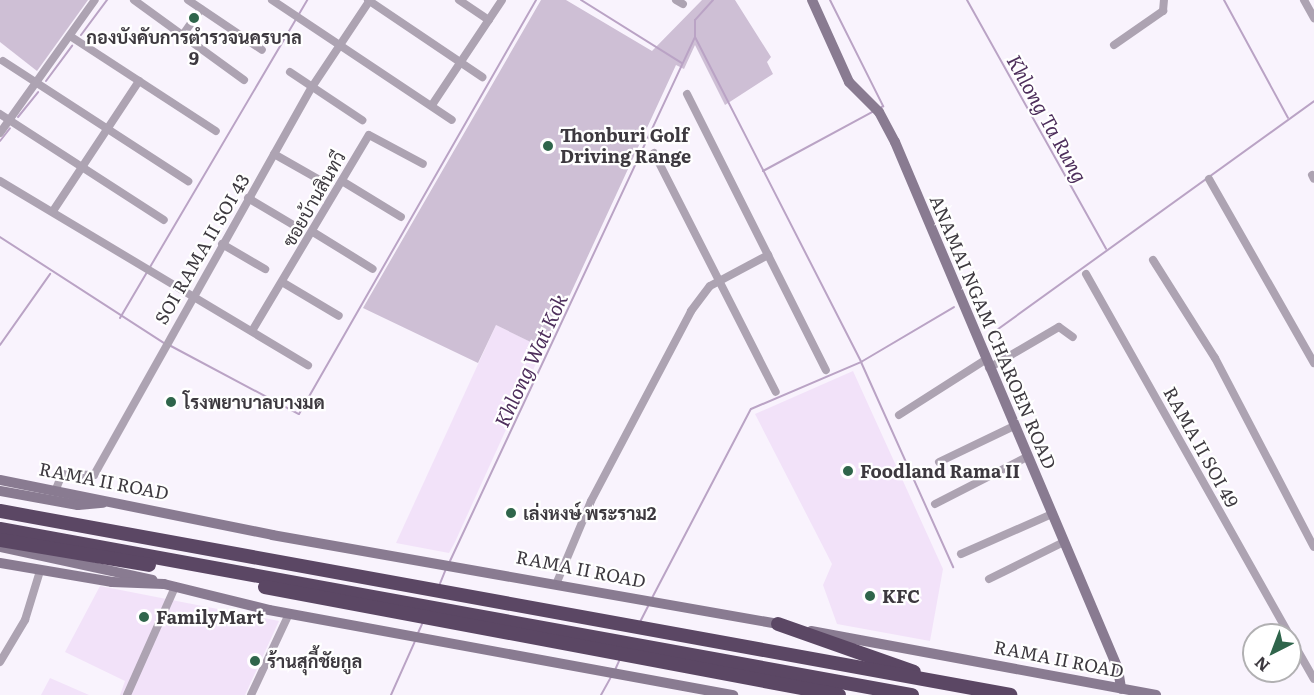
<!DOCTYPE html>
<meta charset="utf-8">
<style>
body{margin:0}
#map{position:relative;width:1314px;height:695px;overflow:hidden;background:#f9f3fd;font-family:Literata,Sarabun,serif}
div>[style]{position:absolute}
.built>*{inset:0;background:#f2e2f9}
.green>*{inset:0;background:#cebfd5}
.stream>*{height:2px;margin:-1px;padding:0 1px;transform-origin:1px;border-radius:1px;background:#baa3c5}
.street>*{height:8px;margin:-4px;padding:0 4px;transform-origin:4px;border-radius:4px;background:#ada3b2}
.secondary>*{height:10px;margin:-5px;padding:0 5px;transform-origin:5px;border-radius:5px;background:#897b91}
.highway>*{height:14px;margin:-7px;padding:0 7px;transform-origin:7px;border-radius:7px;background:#5b4764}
.highway-bridge>*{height:14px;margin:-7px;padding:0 7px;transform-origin:7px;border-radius:7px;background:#5b4764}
.dots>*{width:16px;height:16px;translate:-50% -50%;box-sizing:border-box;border:3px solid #fff;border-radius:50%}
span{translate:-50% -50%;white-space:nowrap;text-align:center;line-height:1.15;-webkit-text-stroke:4.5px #fff;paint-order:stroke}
.poi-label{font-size:18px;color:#3d393f;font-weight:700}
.left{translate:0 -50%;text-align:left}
.street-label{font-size:18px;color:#3d393f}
.water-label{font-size:20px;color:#4e2f5c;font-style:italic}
.north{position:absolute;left:1242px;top:623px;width:60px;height:60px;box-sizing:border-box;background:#fff;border:2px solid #b1b0b2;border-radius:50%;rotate:222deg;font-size:16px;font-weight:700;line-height:24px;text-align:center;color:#3d393f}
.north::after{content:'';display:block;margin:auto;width:21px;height:27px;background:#2f654b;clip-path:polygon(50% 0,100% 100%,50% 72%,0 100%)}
</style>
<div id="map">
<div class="built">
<div style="clip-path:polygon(496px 325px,543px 348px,455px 542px,449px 553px,396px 543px)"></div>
<div style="clip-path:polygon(853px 371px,943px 569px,930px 641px,837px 624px,823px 585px,832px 564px,755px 414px)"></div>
<div style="clip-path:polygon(100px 586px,279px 621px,245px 695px,120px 695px,125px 681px,65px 652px)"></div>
<div style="clip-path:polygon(50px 678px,89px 695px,41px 695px)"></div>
</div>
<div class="green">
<div style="clip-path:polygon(0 0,88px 0,37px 71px,0 42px)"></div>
<div style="clip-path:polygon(541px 0,566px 0,652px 51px,702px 0,735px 0,771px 57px,767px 62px,773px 74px,725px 105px,695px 45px,684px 69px,676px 65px,545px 349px,496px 325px,478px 363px,363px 308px)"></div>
</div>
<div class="stream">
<div style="left:581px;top:0;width:119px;rotate:32deg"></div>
<div style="left:713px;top:0;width:27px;rotate:132deg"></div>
<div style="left:695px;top:20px;width:17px;rotate:90deg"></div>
<div style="left:695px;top:37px;width:365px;rotate:62.9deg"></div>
<div style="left:861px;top:362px;width:225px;rotate:65.8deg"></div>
<div style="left:830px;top:0;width:119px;rotate:63.4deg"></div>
<div style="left:883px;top:106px;width:5px;rotate:143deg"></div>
<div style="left:967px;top:0;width:285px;rotate:60.8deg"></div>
<div style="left:1224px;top:0;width:134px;rotate:61.5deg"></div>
<div style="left:81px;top:35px;width:44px;rotate:-53.4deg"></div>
<div style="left:46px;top:81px;width:44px;rotate:-53.4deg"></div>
<div style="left:18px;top:117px;width:32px;rotate:-51deg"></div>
<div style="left:0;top:141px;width:16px;rotate:-52deg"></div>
<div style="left:763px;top:171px;width:126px;rotate:-28.4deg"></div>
<div style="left:0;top:237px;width:195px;rotate:32.9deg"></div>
<div style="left:120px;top:318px;width:369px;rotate:-59.5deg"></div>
<div style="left:987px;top:337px;width:403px;rotate:-35.8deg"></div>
<div style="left:0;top:345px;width:87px;rotate:-54.8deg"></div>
<div style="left:169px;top:345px;width:147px;rotate:28deg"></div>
<div style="left:299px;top:414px;width:477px;rotate:-60.2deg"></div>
<div style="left:450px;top:561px;width:578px;rotate:-64.94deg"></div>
<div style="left:439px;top:586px;width:18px;rotate:-68deg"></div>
<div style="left:652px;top:598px;width:213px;rotate:-62.4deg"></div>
<div style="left:751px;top:409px;width:120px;rotate:-23.1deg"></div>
<div style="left:861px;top:362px;width:108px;rotate:-30.6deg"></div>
<div style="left:640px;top:622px;width:18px;rotate:-63deg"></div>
<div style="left:418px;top:633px;width:12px;rotate:-66deg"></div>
<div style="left:615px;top:670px;width:12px;rotate:-66deg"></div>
<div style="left:391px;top:695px;width:59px;rotate:-66deg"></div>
<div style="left:601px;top:695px;width:21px;rotate:-61deg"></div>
</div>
<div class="street">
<div style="left:134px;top:0;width:136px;rotate:36deg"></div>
<div style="left:188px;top:0;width:89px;rotate:34deg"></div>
<div style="left:272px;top:0;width:216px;rotate:33.7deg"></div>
<div style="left:368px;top:0;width:138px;rotate:34deg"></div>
<div style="left:459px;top:0;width:36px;rotate:34deg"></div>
<div style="left:676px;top:0;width:8px;rotate:30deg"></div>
<div style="left:1304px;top:0;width:21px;rotate:61deg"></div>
<div style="left:70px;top:36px;width:174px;rotate:33.1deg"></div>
<div style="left:182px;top:36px;width:33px;rotate:-55deg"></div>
<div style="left:1114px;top:45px;width:60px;rotate:-34.8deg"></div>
<div style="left:1163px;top:11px;width:11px;rotate:-85deg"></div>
<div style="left:3px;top:61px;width:221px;rotate:33deg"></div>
<div style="left:290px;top:72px;width:87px;rotate:33.7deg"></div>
<div style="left:687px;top:94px;width:309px;rotate:63.3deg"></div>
<div style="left:432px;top:105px;width:126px;rotate:-56.3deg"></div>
<div style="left:0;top:114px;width:195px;rotate:32.9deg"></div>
<div style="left:0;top:133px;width:163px;rotate:-54.5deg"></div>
<div style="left:654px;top:153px;width:268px;rotate:63deg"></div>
<div style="left:274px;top:154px;width:59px;rotate:29.6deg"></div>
<div style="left:1312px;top:175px;width:4px;rotate:63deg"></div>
<div style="left:1209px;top:179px;width:212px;rotate:60.3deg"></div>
<div style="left:0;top:181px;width:359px;rotate:30.9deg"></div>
<div style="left:342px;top:181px;width:69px;rotate:31.4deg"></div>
<div style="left:248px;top:198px;width:55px;rotate:30.8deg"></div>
<div style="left:53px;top:211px;width:156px;rotate:-56.5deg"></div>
<div style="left:313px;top:232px;width:70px;rotate:31.7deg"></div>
<div style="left:222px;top:244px;width:50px;rotate:30.2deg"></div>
<div style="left:1153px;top:260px;width:116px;rotate:57.7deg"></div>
<div style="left:1215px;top:358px;width:213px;rotate:62.4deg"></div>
<div style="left:1086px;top:274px;width:414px;rotate:60.6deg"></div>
<div style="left:282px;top:282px;width:66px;rotate:30.8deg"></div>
<div style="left:252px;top:331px;width:228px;rotate:-59.2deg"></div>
<div style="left:369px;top:135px;width:61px;rotate:28.2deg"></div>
<div style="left:989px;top:368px;width:81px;rotate:-30.4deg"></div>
<div style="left:1059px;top:327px;width:17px;rotate:36deg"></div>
<div style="left:899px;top:415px;width:102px;rotate:-32.6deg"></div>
<div style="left:939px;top:462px;width:83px;rotate:-25.6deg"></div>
<div style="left:56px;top:489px;width:16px;rotate:-68deg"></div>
<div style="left:62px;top:474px;width:32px;rotate:2deg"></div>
<div style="left:94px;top:475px;width:445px;rotate:-60.7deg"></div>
<div style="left:312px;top:87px;width:105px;rotate:-56.3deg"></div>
<div style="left:935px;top:504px;width:103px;rotate:-27.1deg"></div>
<div style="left:961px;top:554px;width:99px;rotate:-23.7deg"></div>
<div style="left:989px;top:579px;width:84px;rotate:-26.3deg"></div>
<div style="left:557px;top:582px;width:88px;rotate:-67.2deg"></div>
<div style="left:591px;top:501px;width:215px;rotate:-62.2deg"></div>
<div style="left:691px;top:311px;width:31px;rotate:-53deg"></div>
<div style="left:710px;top:286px;width:66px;rotate:-28.1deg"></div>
<div style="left:1290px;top:637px;width:48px;rotate:60.3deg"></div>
<div style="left:0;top:662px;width:49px;rotate:-59.2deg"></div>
<div style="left:25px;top:620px;width:51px;rotate:-73deg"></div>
<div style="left:127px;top:695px;width:118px;rotate:-66deg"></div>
<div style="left:251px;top:695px;width:89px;rotate:-64.9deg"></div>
</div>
<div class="secondary">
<div style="left:812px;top:0;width:90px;rotate:65.7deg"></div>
<div style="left:849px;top:82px;width:42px;rotate:45deg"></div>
<div style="left:879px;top:112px;width:34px;rotate:62deg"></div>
<div style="left:895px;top:142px;width:572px;rotate:67.06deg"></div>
<div style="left:1118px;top:669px;width:20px;rotate:81deg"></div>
<div style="left:0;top:480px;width:278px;rotate:11.4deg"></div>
<div style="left:272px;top:535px;width:520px;rotate:9.97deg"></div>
<div style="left:0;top:491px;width:79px;rotate:10.2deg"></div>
<div style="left:78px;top:505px;width:25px;rotate:-5deg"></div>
<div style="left:0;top:547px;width:156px;rotate:12.2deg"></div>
<div style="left:0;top:563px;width:114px;rotate:9.6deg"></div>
<div style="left:112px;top:582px;width:52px;rotate:2.2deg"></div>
<div style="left:164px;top:584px;width:108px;rotate:13.9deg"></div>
<div style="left:269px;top:610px;width:472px;rotate:10.4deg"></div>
<div style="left:811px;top:631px;width:351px;rotate:10.5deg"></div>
</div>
<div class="highway">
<div style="left:0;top:529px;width:927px;rotate:10.32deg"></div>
<div style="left:0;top:540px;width:151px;rotate:9.5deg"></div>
<div style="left:265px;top:587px;width:584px;rotate:10.66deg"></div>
<div style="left:778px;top:624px;width:144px;rotate:19.4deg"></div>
</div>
<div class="highway-bridge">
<div style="left:0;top:511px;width:1027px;rotate:10.32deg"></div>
</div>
<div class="dots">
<div style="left:194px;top:18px;background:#2f654b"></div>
<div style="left:548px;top:146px;background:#2f654b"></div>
<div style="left:171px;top:402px;background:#2f654b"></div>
<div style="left:848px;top:471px;background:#2f654b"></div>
<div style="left:511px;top:513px;background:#2f654b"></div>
<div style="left:870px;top:596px;background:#2f654b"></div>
<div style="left:144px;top:617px;background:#2f654b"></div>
<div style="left:255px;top:661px;background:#2f654b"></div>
</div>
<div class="poi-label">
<span style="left:194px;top:48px">กองบังคับการตำรวจนครบาล<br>9</span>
<span class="left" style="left:560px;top:146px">Thonburi Golf<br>Driving Range</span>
<span class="left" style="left:183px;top:402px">โรงพยาบาลบางมด</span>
<span class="left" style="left:860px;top:471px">Foodland Rama II</span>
<span class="left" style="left:523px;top:513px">เล่งหงษ์ พระราม2</span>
<span class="left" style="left:882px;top:596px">KFC</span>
<span class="left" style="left:156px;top:617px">FamilyMart</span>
<span class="left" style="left:267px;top:661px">ร้านสุกี้ชัยกูล</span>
</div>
<div class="street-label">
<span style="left:314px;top:199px;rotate:-60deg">ซอยบ้านสินทวี</span>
<span style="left:202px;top:249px;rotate:-60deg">SOI RAMA II SOI 43</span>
<span style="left:993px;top:332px;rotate:67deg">ANAMAI NGAM CHAROEN ROAD</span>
<span style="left:1201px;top:447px;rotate:61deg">RAMA II SOI 49</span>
<span style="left:104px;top:481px;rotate:11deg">RAMA II ROAD</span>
<span style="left:581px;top:569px;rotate:11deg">RAMA II ROAD</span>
<span style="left:1059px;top:659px;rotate:11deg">RAMA II ROAD</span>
</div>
<div class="water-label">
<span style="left:1048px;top:118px;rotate:61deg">Khlong Ta Rung</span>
<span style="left:530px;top:360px;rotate:-65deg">Khlong Wat Kok</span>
</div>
<div class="north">N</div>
</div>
